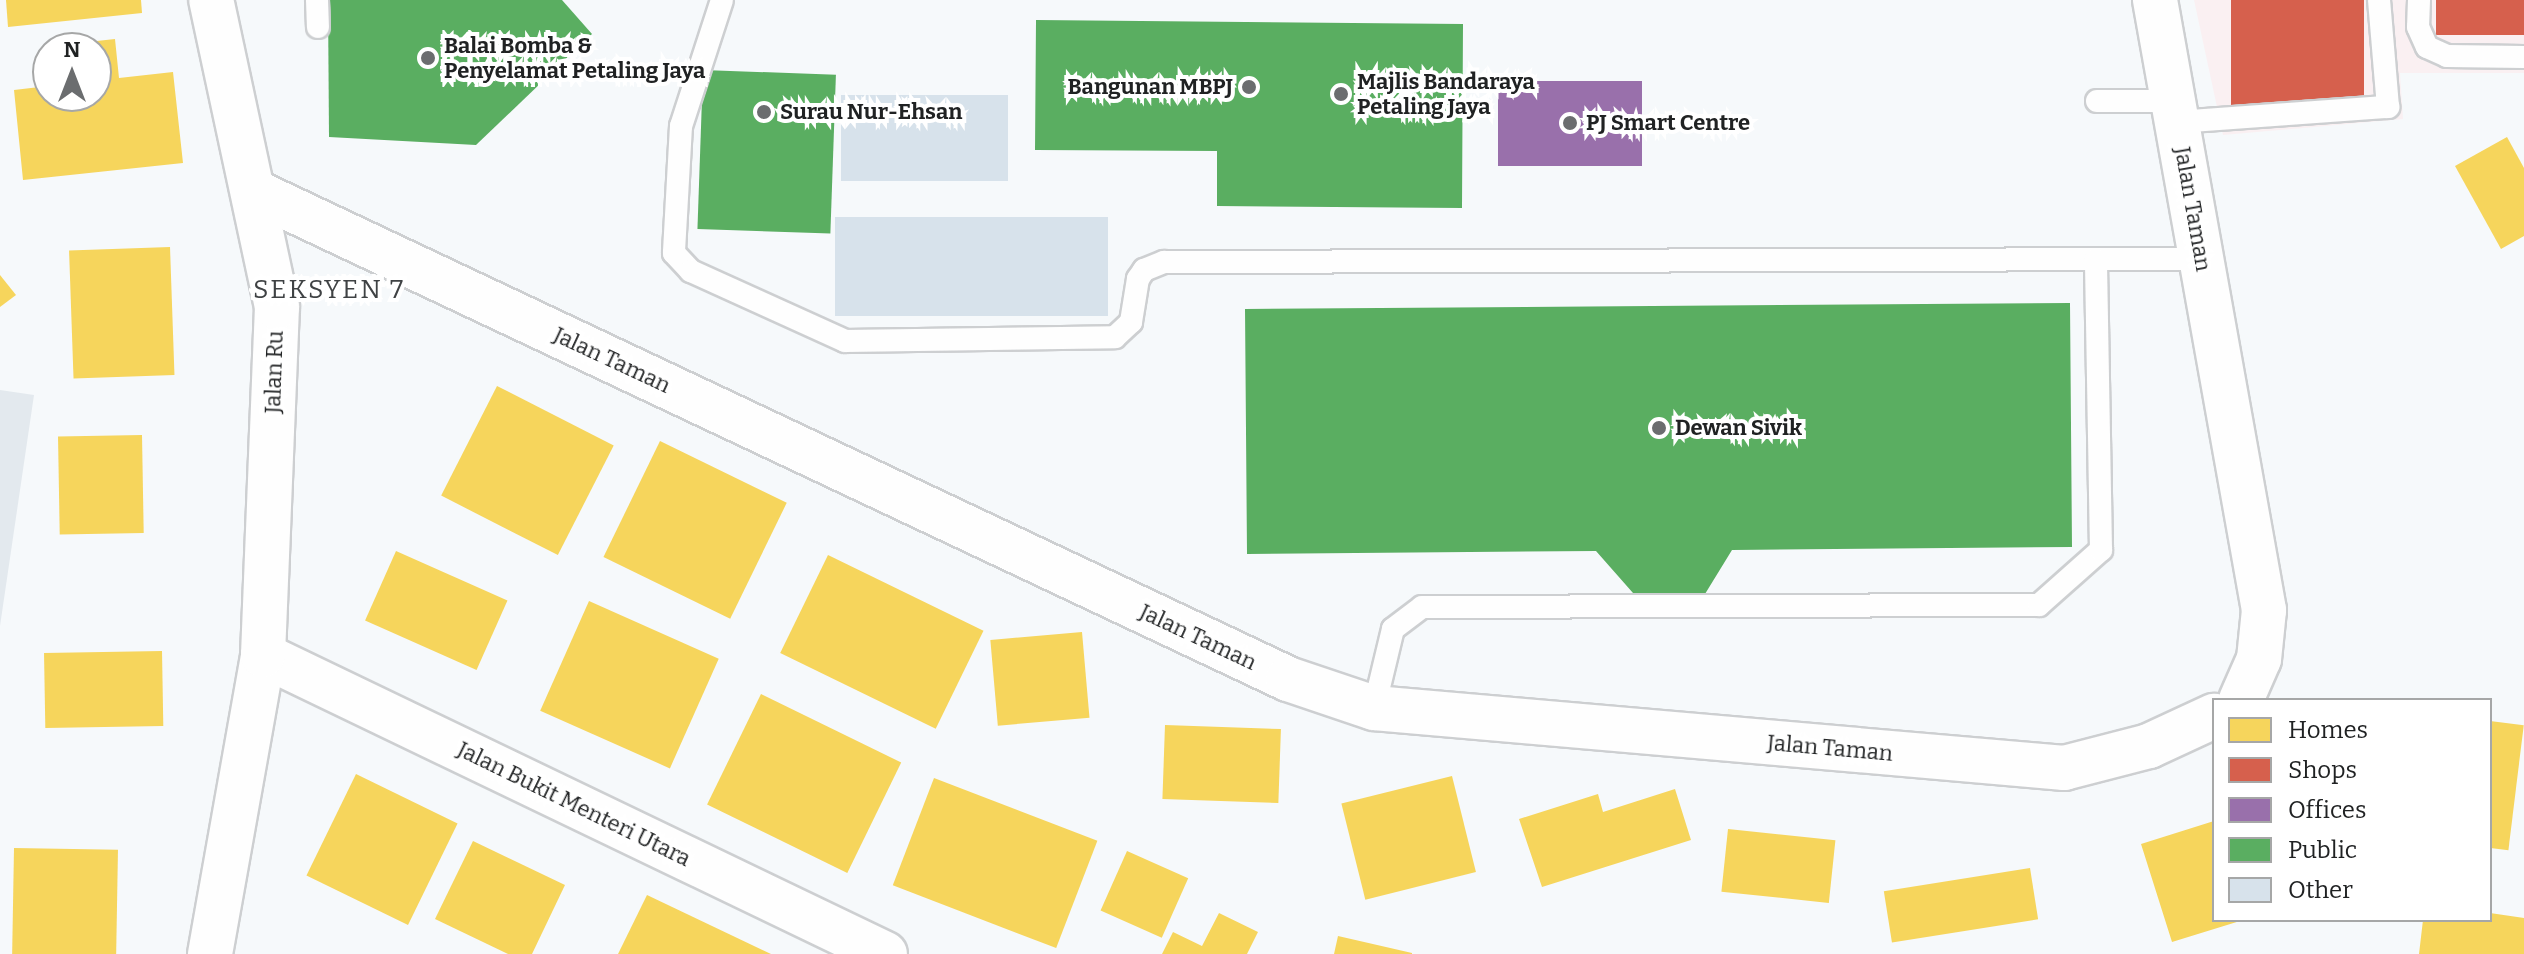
<!DOCTYPE html>
<style>
body{margin:0}
#map{position:relative;width:2524px;height:954px;overflow:hidden;background:#f6f9fb;font-family:Bitter,serif}
div>[style]{position:absolute}
.commercial>*{inset:0;background:#faf0f2}
.built>*{inset:0;background:#e3e9ee}
.homes>*{inset:0;background:#f6d55c;transform-origin:0 0}
.shops>*{inset:0;background:#d6604d;transform-origin:0 0}
.offices>*{inset:0;background:#9970ab;transform-origin:0 0}
.public>*{inset:0;background:#5aae61;transform-origin:0 0}
.building>*{inset:0;background:#d7e2eb;transform-origin:0 0}
.roads{filter:drop-shadow(2px 0 #cdcfd1) drop-shadow(-2px 0 #cdcfd1) drop-shadow(0 2px #cdcfd1) drop-shadow(0 -2px #cdcfd1)}
.lane>*{height:22px;margin:-11px;padding:0 11px;transform-origin:11px;border-radius:11px;background:#fefefe}
.street>*{height:44px;margin:-22px;padding:0 22px;transform-origin:22px;border-radius:22px;background:#fefefe}
.dots>*{width:22px;height:22px;translate:-50% -50%;box-sizing:border-box;border:4px solid #fff;border-radius:50%}
span{translate:-50% -50%;white-space:nowrap;text-align:center;line-height:1.15;-webkit-text-stroke:8px #fff;paint-order:stroke}
.poi-label{font-size:22px;color:#202223;font-weight:700}
.left{translate:0 -50%;text-align:left}
.right{translate:-100% -50%;text-align:right}
.street-label{font-size:22px;color:#202223}
.quarter-label{font-size:26px;color:#3f4244;letter-spacing:2px}
.legend{position:absolute;left:2212px;top:698px;width:280px;height:224px;box-sizing:border-box;background:#fff;border:2px solid #a6a7a7;margin:0;padding:10px 14px;list-style:none;font-size:24px;color:#202223}
.legend li{display:flex;align-items:center;gap:16px;height:40px}
.legend b{width:40px;border:2px solid #a6a7a7}
.north{position:absolute;left:32px;top:32px;width:80px;height:80px;box-sizing:border-box;background:#fff;border:2px solid #a6a7a7;border-radius:50%;rotate:0deg;font-size:22px;font-weight:700;line-height:32px;text-align:center;color:#202223}
.north::after{content:'';display:block;margin:auto;width:28px;height:36px;background:#6b6d6f;clip-path:polygon(50% 0,100% 100%,50% 72%,0 100%)}
</style>
<div id="map">
<div class="commercial">
<div style="clip-path:polygon(2194px 0,2524px 0,2524px 73px,2400px 73px,2403px 119px,2223px 135px)"></div>
</div>
<div class="built">
<div style="clip-path:polygon(0 390px,34px 395px,0 626px)"></div>
</div>
<div class="homes">
<div style="clip-path:polygon(6px 0,141px 0,142px 13px,8px 27px)"></div>
<div style="clip-path:polygon(115px 39px,119px 78px,173px 72px,183px 163px,23px 180px,14px 90px,48px 86px,48px 96px,96px 96px,96px 48px,51px 46px)"></div>
<div style="clip-path:polygon(2507px 137px,2524px 168px,2524px 236px,2501px 249px,2455px 166px)"></div>
<div style="left:170px;top:247px;width:128px;height:101px;rotate:88deg"></div>
<div style="clip-path:polygon(0 275px,16px 295px,0 307px)"></div>
<div style="left:497px;top:386px;width:131px;height:123px;rotate:27deg"></div>
<div style="left:142px;top:435px;width:98px;height:84px;rotate:89deg"></div>
<div style="left:660px;top:441px;width:141px;height:129px;rotate:26deg"></div>
<div style="left:396px;top:551px;width:122px;height:76px;rotate:24deg"></div>
<div style="left:828px;top:555px;width:173px;height:109px;rotate:26deg"></div>
<div style="left:589px;top:601px;width:142px;height:120px;rotate:24deg"></div>
<div style="left:1082px;top:632px;width:86px;height:92px;rotate:85deg"></div>
<div style="left:162px;top:651px;width:75px;height:118px;rotate:89deg"></div>
<div style="left:761px;top:694px;width:156px;height:123px;rotate:26deg"></div>
<div style="left:2490px;top:721px;width:34px;height:126px;rotate:7deg"></div>
<div style="left:1165px;top:725px;width:116px;height:74px;rotate:2deg"></div>
<div style="left:356px;top:774px;width:113px;height:113px;rotate:26deg"></div>
<div style="left:1452px;top:776px;width:99px;height:114px;rotate:76deg"></div>
<div style="left:934px;top:778px;width:175px;height:115px;rotate:21deg"></div>
<div style="clip-path:polygon(1675px 789px,1691px 840px,1542px 887px,1519px 819px,1598px 794px,1603px 812px)"></div>
<div style="clip-path:polygon(2214px 821px,2214px 920px,2240px 921px,2172px 942px,2141px 844px)"></div>
<div style="left:1728px;top:829px;width:108px;height:63px;rotate:6deg"></div>
<div style="clip-path:polygon(473px 841px,565px 885px,532px 954px,508px 954px,435px 919px)"></div>
<div style="left:14px;top:848px;width:104px;height:106px;rotate:1deg"></div>
<div style="left:1127px;top:851px;width:67px;height:65px;rotate:24deg"></div>
<div style="left:2030px;top:868px;width:52px;height:148px;rotate:81deg"></div>
<div style="clip-path:polygon(647px 895px,771px 954px,618px 954px)"></div>
<div style="clip-path:polygon(1219px 913px,1258px 932px,1247px 954px,1162px 954px,1173px 932px,1202px 946px)"></div>
<div style="clip-path:polygon(2490px 913px,2524px 918px,2524px 954px,2419px 954px,2423px 920px,2490px 920px)"></div>
<div style="clip-path:polygon(1338px 936px,1412px 953px,1412px 954px,1334px 954px)"></div>
</div>
<div class="shops">
<div style="left:2231px;top:0;width:133px;height:109px"></div>
<div style="left:2436px;top:0;width:88px;height:35px"></div>
</div>
<div class="offices">
<div style="left:1498px;top:81px;width:144px;height:85px"></div>
</div>
<div class="public">
<div style="clip-path:polygon(328px 0,562px 0,592px 34px,476px 145px,329px 137px)"></div>
<div style="clip-path:polygon(1036px 20px,1463px 24px,1462px 208px,1217px 206px,1217px 151px,1035px 150px)"></div>
<div style="left:703px;top:70px;width:133px;height:159px;rotate:2deg"></div>
<div style="clip-path:polygon(2070px 303px,2072px 547px,1732px 550px,1705px 594px,1633px 593px,1596px 551px,1247px 554px,1245px 309px)"></div>
</div>
<div class="building">
<div style="left:841px;top:95px;width:167px;height:86px"></div>
<div style="left:835px;top:217px;width:273px;height:99px"></div>
</div>
<div class="roads">
<div class="lane">
<div style="left:317px;top:0;width:27px;rotate:88deg"></div>
<div style="left:722px;top:0;width:133px;rotate:108deg"></div>
<div style="left:681px;top:126px;width:127px;rotate:93.2deg"></div>
<div style="left:674px;top:253px;width:25px;rotate:47deg"></div>
<div style="left:691px;top:271px;width:169px;rotate:24.4deg"></div>
<div style="left:845px;top:341px;width:270px;rotate:-0.8deg"></div>
<div style="left:1115px;top:337px;width:22px;rotate:-43deg"></div>
<div style="left:1131px;top:322px;width:44px;rotate:-80.8deg"></div>
<div style="left:1138px;top:279px;width:11px;rotate:-56deg"></div>
<div style="left:1144px;top:270px;width:22px;rotate:-22deg"></div>
<div style="left:1164px;top:262px;width:1038px;rotate:-0.17deg"></div>
<div style="left:2419px;top:0;width:27px;rotate:92deg"></div>
<div style="left:2418px;top:27px;width:22px;rotate:66deg"></div>
<div style="left:2427px;top:47px;width:22px;rotate:24deg"></div>
<div style="left:2447px;top:56px;width:77px;rotate:0.7deg"></div>
<div style="left:2097px;top:101px;width:76px"></div>
<div style="left:2177px;top:122px;width:212px;rotate:-4.1deg"></div>
<div style="left:2388px;top:107px;width:107px;rotate:-94.8deg"></div>
<div style="left:1374px;top:708px;width:81px;rotate:-76.5deg"></div>
<div style="left:1393px;top:629px;width:36px;rotate:-37deg"></div>
<div style="left:1422px;top:607px;width:617px;rotate:-0.19deg"></div>
<div style="left:2039px;top:605px;width:83px;rotate:-41.6deg"></div>
<div style="left:2101px;top:550px;width:290px;rotate:-91deg"></div>
</div>
<div class="street">
<div style="left:2155px;top:0;width:620px;rotate:79.87deg"></div>
<div style="left:2264px;top:610px;width:49px;rotate:95.8deg"></div>
<div style="left:2259px;top:659px;width:45px;rotate:113.7deg"></div>
<div style="left:255px;top:192px;width:1142px;rotate:25.24deg"></div>
<div style="left:1288px;top:679px;width:91px;rotate:18.6deg"></div>
<div style="left:1374px;top:708px;width:693px;rotate:4.97deg"></div>
<div style="left:2064px;top:768px;width:88px;rotate:-14.5deg"></div>
<div style="left:2149px;top:746px;width:72px;rotate:-24.8deg"></div>
<div style="left:263px;top:655px;width:690px;rotate:25.67deg"></div>
<div style="left:210px;top:954px;width:304px;rotate:-79.9deg"></div>
<div style="left:263px;top:655px;width:348px;rotate:-87.7deg"></div>
<div style="left:277px;top:307px;width:314px;rotate:-102.1deg"></div>
</div>
</div>
<div class="dots">
<div style="left:428px;top:58px;background:#6b6d6f"></div>
<div style="left:1249px;top:87px;background:#6b6d6f"></div>
<div style="left:1341px;top:94px;background:#6b6d6f"></div>
<div style="left:764px;top:112px;background:#6b6d6f"></div>
<div style="left:1570px;top:123px;background:#6b6d6f"></div>
<div style="left:1659px;top:428px;background:#6b6d6f"></div>
</div>
<div class="poi-label">
<span class="left" style="left:444px;top:58px">Balai Bomba &amp;<br>Penyelamat Petaling Jaya</span>
<span class="left" style="left:1357px;top:94px">Majlis Bandaraya<br>Petaling Jaya</span>
<span class="right" style="left:1233px;top:87px">Bangunan MBPJ</span>
<span class="left" style="left:780px;top:112px">Surau Nur-Ehsan</span>
<span class="left" style="left:1586px;top:123px">PJ Smart Centre</span>
<span class="left" style="left:1675px;top:428px">Dewan Sivik</span>
</div>
<div class="street-label">
<span style="left:2193px;top:209px;rotate:80deg">Jalan Taman</span>
<span style="left:612px;top:360px;rotate:25deg">Jalan Taman</span>
<span style="left:274px;top:372px;rotate:-88deg">Jalan Ru</span>
<span style="left:1198px;top:637px;rotate:25deg">Jalan Taman</span>
<span style="left:1830px;top:748px;rotate:5deg">Jalan Taman</span>
<span style="left:574px;top:804px;rotate:26deg">Jalan Bukit Menteri Utara</span>
</div>
<div class="quarter-label">
<span style="left:329px;top:290px">SEKSYEN 7</span>
</div>
<ul class="legend">
<li><b style="height:22px;background:#f6d55c"></b>Homes</li>
<li><b style="height:22px;background:#d6604d"></b>Shops</li>
<li><b style="height:22px;background:#9970ab"></b>Offices</li>
<li><b style="height:22px;background:#5aae61"></b>Public</li>
<li><b style="height:22px;background:#d7e2eb"></b>Other</li>
</ul>
<div class="north">N</div>
</div>
